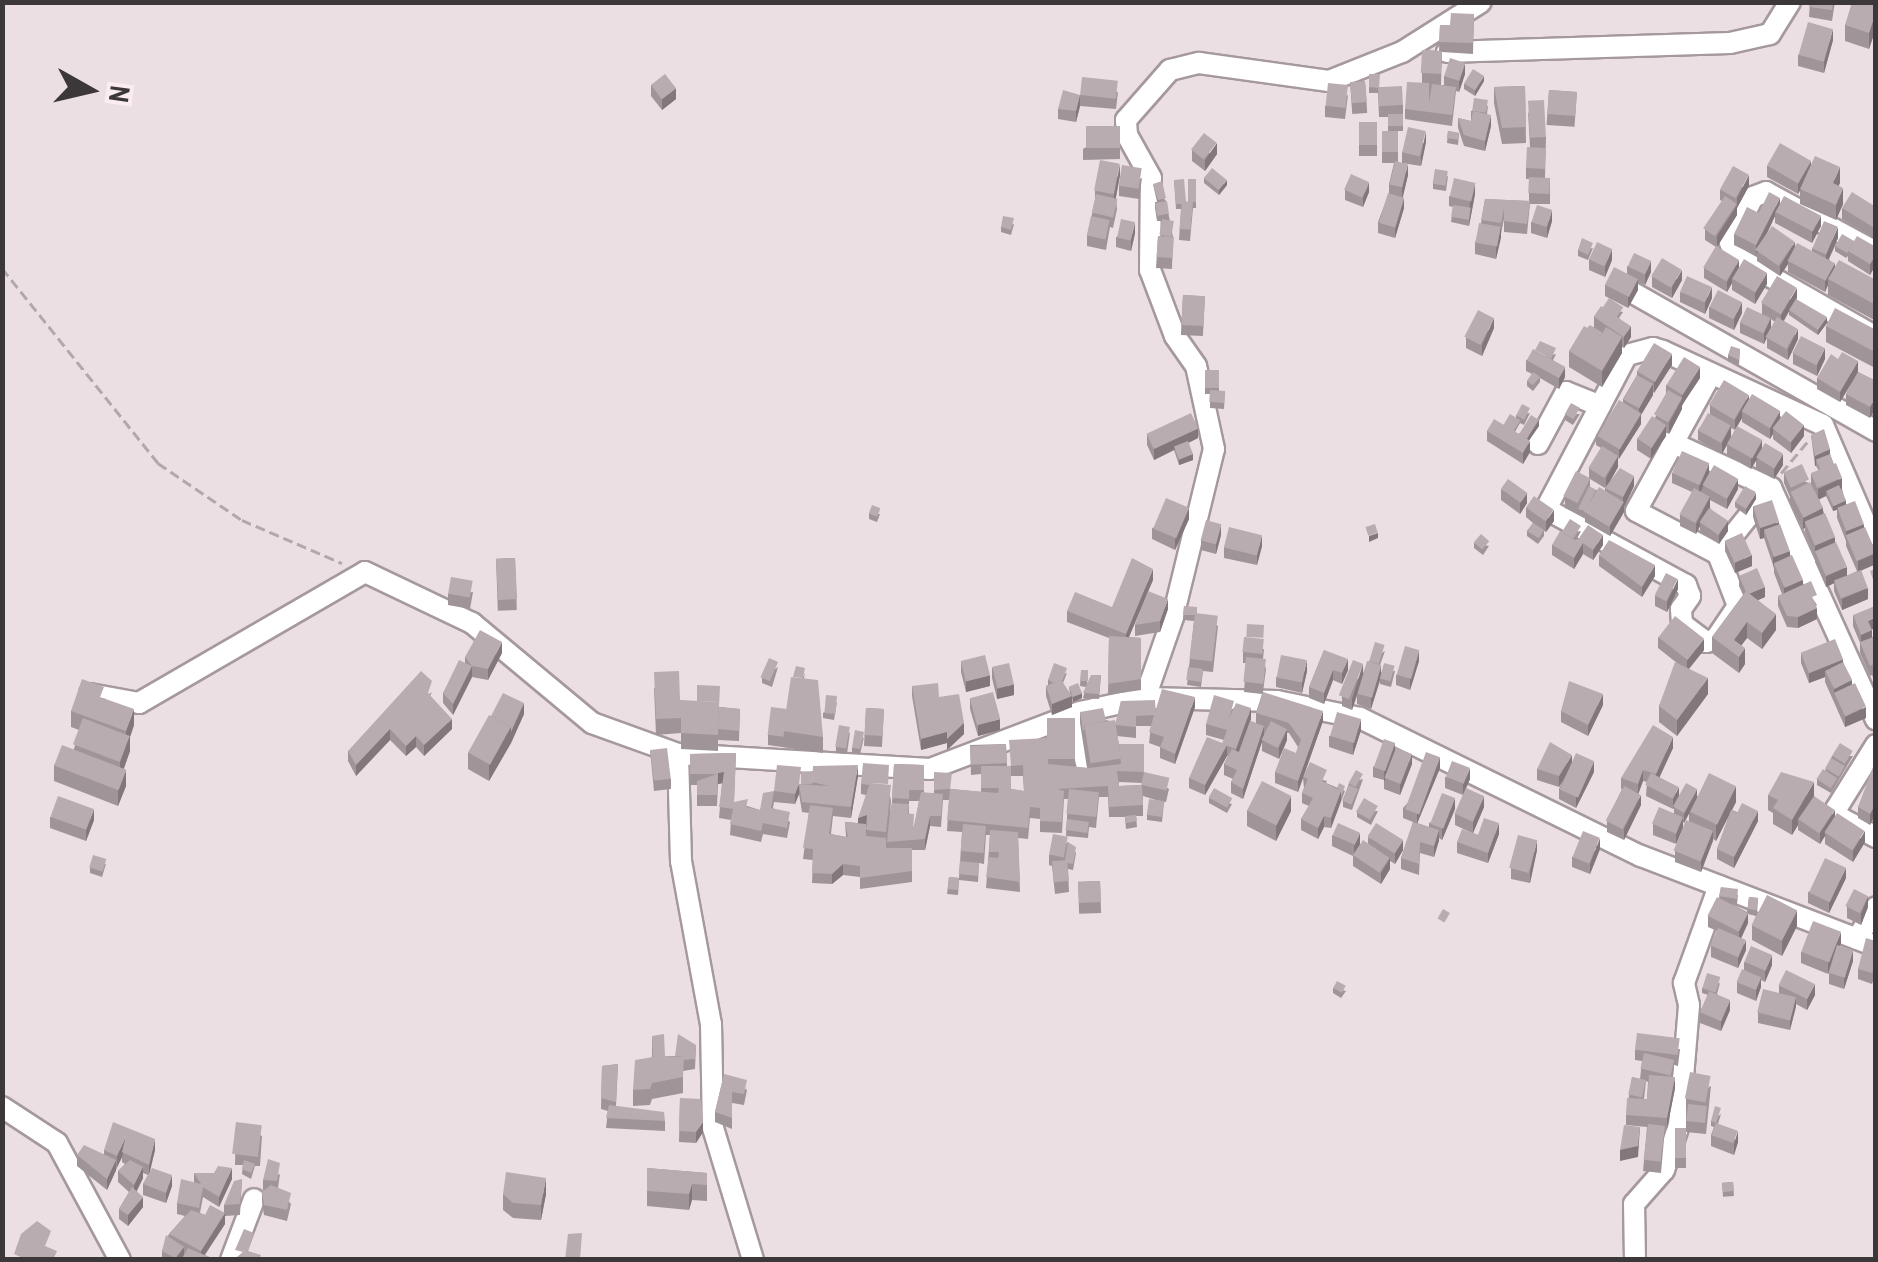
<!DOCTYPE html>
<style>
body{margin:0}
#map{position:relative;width:1878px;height:1262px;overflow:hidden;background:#ecdfe3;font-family:"Archivo Narrow",sans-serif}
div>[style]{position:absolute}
.path>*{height:2.5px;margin-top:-1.25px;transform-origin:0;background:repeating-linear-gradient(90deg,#b2a7ab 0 10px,transparent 0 15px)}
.roads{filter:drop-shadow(2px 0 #a5999c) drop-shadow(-2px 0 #a5999c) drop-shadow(0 2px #a5999c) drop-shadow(0 -2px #a5999c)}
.minor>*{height:20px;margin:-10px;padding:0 10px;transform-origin:10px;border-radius:10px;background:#fff}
.wall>*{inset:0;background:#9f9497;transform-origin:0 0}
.shaded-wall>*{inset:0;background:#82787b}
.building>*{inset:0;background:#b9acb0;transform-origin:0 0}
span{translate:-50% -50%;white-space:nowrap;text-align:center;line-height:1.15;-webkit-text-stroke:8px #faecf0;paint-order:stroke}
.frame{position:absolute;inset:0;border:5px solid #3c3739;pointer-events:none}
.north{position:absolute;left:40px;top:40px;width:100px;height:100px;-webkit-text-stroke:8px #faecf0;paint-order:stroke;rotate:98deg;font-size:28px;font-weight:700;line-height:40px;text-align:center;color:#3c3739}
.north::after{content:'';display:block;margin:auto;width:35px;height:45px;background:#3c3739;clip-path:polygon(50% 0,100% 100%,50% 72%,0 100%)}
</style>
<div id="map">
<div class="path">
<div style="left:2px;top:268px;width:250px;rotate:51.3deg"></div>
<div style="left:158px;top:463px;width:102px;rotate:34.2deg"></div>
<div style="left:242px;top:520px;width:109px;rotate:23.3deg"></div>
<div style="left:1781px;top:473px;width:42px;rotate:-49.8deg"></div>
</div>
<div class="roads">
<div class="minor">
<div style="left:1447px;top:52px;width:283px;rotate:-1.8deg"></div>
<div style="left:1730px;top:43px;width:41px;rotate:-12.7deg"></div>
<div style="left:1770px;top:34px;width:38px;rotate:-58deg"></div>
<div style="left:1876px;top:252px;width:125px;rotate:-151.4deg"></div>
<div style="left:1766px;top:192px;width:14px;rotate:159deg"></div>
<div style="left:1753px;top:197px;width:51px;rotate:116.6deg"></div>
<div style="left:1730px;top:243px;width:17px;rotate:62deg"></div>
<div style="left:1738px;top:258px;width:159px;rotate:29.8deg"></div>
<div style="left:1628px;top:290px;width:285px;rotate:29.6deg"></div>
<div style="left:1711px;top:374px;width:156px;rotate:118.7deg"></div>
<div style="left:1636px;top:511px;width:93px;rotate:27.7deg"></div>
<div style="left:1718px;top:554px;width:56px;rotate:69deg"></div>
<div style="left:1738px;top:606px;width:40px;rotate:124deg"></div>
<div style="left:1716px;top:639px;width:10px;rotate:163deg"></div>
<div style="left:1706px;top:642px;width:30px;rotate:-143deg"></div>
<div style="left:1682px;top:624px;width:15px;rotate:-94deg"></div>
<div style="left:1681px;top:609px;width:16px;rotate:-55deg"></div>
<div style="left:1690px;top:596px;width:12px;rotate:-110deg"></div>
<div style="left:1686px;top:585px;width:159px;rotate:-151.5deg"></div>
<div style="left:1546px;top:509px;width:174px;rotate:-62.3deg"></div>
<div style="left:1627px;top:355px;width:27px;rotate:-15deg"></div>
<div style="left:1653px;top:348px;width:10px;rotate:17deg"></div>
<div style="left:1663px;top:351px;width:176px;rotate:24.8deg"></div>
<div style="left:1823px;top:425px;width:134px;rotate:66.7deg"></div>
<div style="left:1671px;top:442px;width:110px;rotate:24.7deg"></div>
<div style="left:1771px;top:488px;width:254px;rotate:65.6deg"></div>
<div style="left:1538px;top:444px;width:59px;rotate:-61.7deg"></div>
<div style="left:1566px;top:392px;width:37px;rotate:22deg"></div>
<div style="left:1718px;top:554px;width:85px;rotate:-51.2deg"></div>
<div style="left:90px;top:694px;width:50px;rotate:10.4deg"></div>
<div style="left:139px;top:703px;width:261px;rotate:-30.1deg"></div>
<div style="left:365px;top:572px;width:119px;rotate:25.5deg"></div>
<div style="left:472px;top:623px;width:156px;rotate:39.8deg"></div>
<div style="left:592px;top:723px;width:91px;rotate:19.8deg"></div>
<div style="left:678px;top:754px;width:252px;rotate:3.4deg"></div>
<div style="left:930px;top:769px;width:160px;rotate:-20.8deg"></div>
<div style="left:1080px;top:712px;width:66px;rotate:-12.2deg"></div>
<div style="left:1145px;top:698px;width:132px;rotate:1.3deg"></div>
<div style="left:1277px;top:701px;width:85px;rotate:11.6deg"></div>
<div style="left:1360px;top:718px;width:313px;rotate:26.2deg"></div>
<div style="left:1641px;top:856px;width:252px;rotate:21deg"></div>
<div style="left:1145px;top:698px;width:86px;rotate:-70.9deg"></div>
<div style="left:1173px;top:617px;width:173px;rotate:-76.3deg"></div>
<div style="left:1214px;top:449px;width:85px;rotate:-102.2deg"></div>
<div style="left:1196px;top:366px;width:37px;rotate:-125deg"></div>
<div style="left:1175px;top:336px;width:71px;rotate:-110.7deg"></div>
<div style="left:1150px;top:270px;width:92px;rotate:-89.4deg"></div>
<div style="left:1151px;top:178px;width:49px;rotate:-119.2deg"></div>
<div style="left:1127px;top:135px;width:15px;rotate:-94deg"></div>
<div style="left:1126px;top:120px;width:67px;rotate:-48.7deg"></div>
<div style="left:1170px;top:70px;width:30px;rotate:-14deg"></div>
<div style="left:1199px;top:63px;width:131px;rotate:7.9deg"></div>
<div style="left:1329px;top:81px;width:79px;rotate:-21.7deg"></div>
<div style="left:1402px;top:52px;width:93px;rotate:-32.3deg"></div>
<div style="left:1074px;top:714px;width:59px;rotate:76.2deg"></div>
<div style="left:1876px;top:745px;width:75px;rotate:122deg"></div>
<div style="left:1836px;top:809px;width:7px;rotate:82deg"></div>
<div style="left:1837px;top:816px;width:44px;rotate:28.3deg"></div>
<div style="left:678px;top:754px;width:107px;rotate:88.4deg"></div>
<div style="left:681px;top:861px;width:166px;rotate:79.6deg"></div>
<div style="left:711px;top:1024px;width:104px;rotate:88.9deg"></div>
<div style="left:713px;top:1128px;width:138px;rotate:73.1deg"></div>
<div style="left:1857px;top:939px;width:37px;rotate:-59deg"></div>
<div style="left:2px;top:1107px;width:66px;rotate:33.2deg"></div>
<div style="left:57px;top:1143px;width:133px;rotate:61.7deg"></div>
<div style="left:231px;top:1260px;width:65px;rotate:-69.3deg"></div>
<div style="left:1635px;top:1260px;width:56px;rotate:-91deg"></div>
<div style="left:1634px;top:1204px;width:45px;rotate:-48.6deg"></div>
<div style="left:1664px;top:1170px;width:47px;rotate:-71.6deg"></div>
<div style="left:1679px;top:1125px;width:120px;rotate:-85.2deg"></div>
<div style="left:1689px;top:1005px;width:23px;rotate:-103deg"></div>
<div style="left:1684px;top:983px;width:103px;rotate:-70.2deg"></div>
</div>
</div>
<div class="wall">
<div style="clip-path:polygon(1810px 2px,1835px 2px,1832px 21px,1809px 17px)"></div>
<div style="clip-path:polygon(1876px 2px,1876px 28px,1869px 49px,1845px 41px,1845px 25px)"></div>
<div style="clip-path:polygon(1474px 14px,1473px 54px,1442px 52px,1441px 85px,1444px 85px,1444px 76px,1465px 74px,1459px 92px,1456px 91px,1452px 126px,1405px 119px,1405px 109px,1422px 83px,1422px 50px,1439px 51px,1440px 25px,1450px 25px)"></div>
<div style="clip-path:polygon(1833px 40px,1824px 73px,1798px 66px,1798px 55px)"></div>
<div style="left:1365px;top:81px;width:32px;height:15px;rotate:86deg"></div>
<div style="clip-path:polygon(1484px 81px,1475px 96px,1464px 89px,1464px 84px)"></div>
<div style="clip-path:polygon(651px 85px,676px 99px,662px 110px,651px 96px)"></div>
<div style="clip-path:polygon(1525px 86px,1526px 143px,1502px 144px,1494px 103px,1494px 87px)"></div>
<div style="clip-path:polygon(1369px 87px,1380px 87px,1403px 105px,1403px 131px,1398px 131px,1398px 162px,1408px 175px,1403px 197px,1404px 208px,1395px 238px,1378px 233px,1378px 222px,1389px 193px,1389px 184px,1394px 163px,1382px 163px,1382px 131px,1388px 131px,1388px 117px,1379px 117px,1378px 93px,1369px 93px)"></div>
<div style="left:1549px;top:90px;width:28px;height:35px;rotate:4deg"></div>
<div style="clip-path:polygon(1118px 92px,1116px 109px,1080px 106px,1076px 122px,1058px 119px,1058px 109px,1080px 95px)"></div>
<div style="clip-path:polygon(1348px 95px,1345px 119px,1325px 117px,1325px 106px)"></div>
<div style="clip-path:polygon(1488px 106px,1487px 114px,1491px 126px,1485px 151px,1464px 146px,1458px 128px,1458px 118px,1471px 121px,1471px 111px)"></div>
<div style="clip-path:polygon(1528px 112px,1546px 137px,1545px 178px,1550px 178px,1550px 204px,1530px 204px,1527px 234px,1504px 232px,1504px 219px,1496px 259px,1475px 254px,1475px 243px,1481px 223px,1485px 199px,1529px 201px,1529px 179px,1526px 179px,1526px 168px,1530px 147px)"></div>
<div style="left:1359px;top:122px;width:18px;height:34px"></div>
<div style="clip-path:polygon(1120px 126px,1120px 159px,1083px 160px,1083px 149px)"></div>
<div style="clip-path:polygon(1448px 131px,1459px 133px,1458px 145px,1447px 143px)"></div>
<div style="clip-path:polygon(1426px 142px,1421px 166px,1402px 163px,1402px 152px)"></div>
<div style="clip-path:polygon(1192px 150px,1217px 154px,1205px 171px,1192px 161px)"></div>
<div style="clip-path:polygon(1811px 165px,1840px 183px,1838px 186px,1843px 204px,1836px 220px,1800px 204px,1800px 190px,1798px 194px,1767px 177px,1767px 166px)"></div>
<div style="clip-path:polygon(1120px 175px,1116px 198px,1117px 209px,1113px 228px,1110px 227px,1106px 250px,1087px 246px,1087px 236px,1095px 201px,1095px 191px)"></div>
<div style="clip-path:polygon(1448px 176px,1446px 191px,1433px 189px,1433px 184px)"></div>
<div style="clip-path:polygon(1142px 178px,1139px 199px,1119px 196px,1119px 186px)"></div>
<div style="clip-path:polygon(1204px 178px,1227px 185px,1219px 195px,1204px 183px)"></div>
<div style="clip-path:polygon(1196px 179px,1196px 208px,1193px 208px,1190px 241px,1179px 240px,1181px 209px,1176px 209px,1174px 180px,1186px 202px,1188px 202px)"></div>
<div style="clip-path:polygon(1153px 184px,1166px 201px,1173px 237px,1172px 269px,1156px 268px,1158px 236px,1161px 236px,1162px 221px,1157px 221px,1155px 208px,1155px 202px,1157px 202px)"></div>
<div style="clip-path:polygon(1749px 186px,1737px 208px,1737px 215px,1717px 247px,1739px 267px,1767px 284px,1755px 304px,1732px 290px,1732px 283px,1727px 292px,1704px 278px,1704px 268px,1716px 247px,1705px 240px,1705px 229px,1722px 201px,1720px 200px,1720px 190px)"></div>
<div style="clip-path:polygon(1345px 190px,1369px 192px,1363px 207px,1345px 200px)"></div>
<div style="clip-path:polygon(1475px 194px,1469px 226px,1451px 222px,1453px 207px,1449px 206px,1449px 196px)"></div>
<div style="clip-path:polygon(1780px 205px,1821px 226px,1812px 243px,1775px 223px,1775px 216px,1765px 238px,1812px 251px,1812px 248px,1838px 238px,1835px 245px,1854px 241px,1876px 247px,1870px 275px,1848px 261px,1848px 256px,1846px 258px,1835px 251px,1835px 246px,1829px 259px,1835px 268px,1876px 280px,1876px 321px,1828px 295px,1828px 285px,1825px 292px,1788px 272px,1788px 264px,1780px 276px,1757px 261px,1757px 254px,1756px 256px,1734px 245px,1734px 234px,1759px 213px)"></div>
<div style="clip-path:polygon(1876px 207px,1876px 239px,1842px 219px,1842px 208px)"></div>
<div style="clip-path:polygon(1552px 221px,1547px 238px,1531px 233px,1531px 222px)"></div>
<div style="clip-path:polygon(1014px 224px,1011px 235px,1001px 232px,1001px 227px)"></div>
<div style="clip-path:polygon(1135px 233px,1131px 251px,1116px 247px,1116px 237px)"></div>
<div style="clip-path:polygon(1593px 248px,1588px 260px,1578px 256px,1578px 250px)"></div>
<div style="clip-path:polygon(1589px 259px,1612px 260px,1605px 277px,1589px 270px)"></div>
<div style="clip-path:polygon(1627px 266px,1651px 272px,1645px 285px,1638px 282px,1638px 290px,1628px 308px,1605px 296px,1605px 285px,1627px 274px)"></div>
<div style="clip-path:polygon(1652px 276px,1682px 280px,1672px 298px,1652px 287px)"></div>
<div style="clip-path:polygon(1680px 292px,1712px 298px,1705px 314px,1680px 302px)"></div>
<div style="left:1183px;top:295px;width:22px;height:40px;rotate:3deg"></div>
<div style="clip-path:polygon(1796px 299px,1827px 323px,1818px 335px,1789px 315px,1789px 311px,1784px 321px,1798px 339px,1788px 360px,1767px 348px,1767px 338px,1775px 322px,1771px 319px,1764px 344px,1740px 333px,1740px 322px,1762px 314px,1762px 303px)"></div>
<div style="clip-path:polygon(1709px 307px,1742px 313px,1734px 330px,1709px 318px)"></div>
<div style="clip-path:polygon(1603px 308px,1623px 312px,1619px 318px,1631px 337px,1624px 348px,1622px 347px,1622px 353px,1602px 387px,1569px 367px,1569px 351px,1587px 328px,1594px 327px,1594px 317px)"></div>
<div style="clip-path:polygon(1826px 326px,1876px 330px,1875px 368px,1826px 342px)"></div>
<div style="clip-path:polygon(1494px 328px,1482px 356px,1466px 348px,1466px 338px)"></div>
<div style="clip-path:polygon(1740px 349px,1739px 365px,1728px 361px,1728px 355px)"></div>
<div style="clip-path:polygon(1793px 353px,1825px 359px,1817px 376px,1793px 364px)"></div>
<div style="clip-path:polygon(1556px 354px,1553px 360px,1565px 377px,1559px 389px,1540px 378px,1540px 382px,1533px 391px,1527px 386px,1527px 381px,1532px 374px,1526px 371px,1526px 360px)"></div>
<div style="clip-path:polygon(evenodd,1672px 365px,1654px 393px,1653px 392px,1653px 395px,1641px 415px,1641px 424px,1618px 459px,1618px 467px,1611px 480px,1634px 486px,1624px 507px,1624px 512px,1610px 536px,1585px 522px,1585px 517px,1565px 508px,1565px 497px,1589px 478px,1589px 468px,1601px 448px,1596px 445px,1596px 435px,1623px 402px,1623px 399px,1637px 375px,1637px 371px,1672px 365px,1590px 479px,1605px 488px,1605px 491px,1596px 490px,1590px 487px,1590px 479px)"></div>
<div style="clip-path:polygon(1205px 370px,1219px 370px,1219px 391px,1225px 391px,1224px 409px,1210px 408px,1210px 394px,1205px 394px)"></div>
<div style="clip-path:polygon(1858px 372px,1876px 381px,1870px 418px,1846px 405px,1846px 394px,1853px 381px,1840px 402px,1817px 389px,1817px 378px)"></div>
<div style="clip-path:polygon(1700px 378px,1682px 405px,1682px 409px,1669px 434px,1666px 432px,1666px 436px,1651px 459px,1637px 450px,1637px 439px,1655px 418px,1666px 394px,1666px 385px)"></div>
<div style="clip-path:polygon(1749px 399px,1804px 436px,1791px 453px,1773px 439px,1773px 434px,1770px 439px,1742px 422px,1742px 418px,1735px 430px,1731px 428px,1731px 436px,1762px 449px,1783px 465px,1774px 479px,1756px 469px,1756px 460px,1751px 469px,1727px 455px,1727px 445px,1722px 454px,1698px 440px,1698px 430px,1710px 414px,1710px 405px)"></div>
<div style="clip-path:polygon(1530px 413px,1524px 425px,1520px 423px,1515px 432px,1518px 434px,1539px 426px,1528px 441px,1530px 452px,1523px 464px,1487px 441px,1487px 431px,1503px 425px,1516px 418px,1516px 415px)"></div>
<div style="clip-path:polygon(1580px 414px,1573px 425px,1565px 420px,1565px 415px)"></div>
<div style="clip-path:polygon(1147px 435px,1198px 438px,1188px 443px,1193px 460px,1179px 465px,1174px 450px,1154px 460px,1147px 445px)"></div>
<div style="clip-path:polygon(evenodd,1811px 435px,1830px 454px,1842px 489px,1846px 504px,1864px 528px,1876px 551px,1876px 564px,1861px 570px,1868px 599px,1842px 610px,1834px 591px,1834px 583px,1826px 587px,1815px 562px,1815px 556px,1805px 532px,1805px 528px,1803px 529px,1790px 502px,1790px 497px,1784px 483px,1784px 472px,1811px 484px,1811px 474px,1819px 471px,1816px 466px,1815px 466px,1811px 435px,1826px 496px,1833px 511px,1837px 510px,1837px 518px,1846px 541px,1846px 546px,1857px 571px,1847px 576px,1819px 499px,1826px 496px)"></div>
<div style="clip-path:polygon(1672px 473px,1708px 474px,1738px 489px,1727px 509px,1710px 500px,1710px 508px,1728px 531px,1719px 544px,1700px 532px,1700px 526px,1696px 534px,1680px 526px,1680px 515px,1692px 492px,1672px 483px)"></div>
<div style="clip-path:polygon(1501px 489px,1527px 503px,1520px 514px,1501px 500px)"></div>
<div style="clip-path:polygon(1756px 499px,1746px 515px,1735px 507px,1735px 502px)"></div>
<div style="clip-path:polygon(1753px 506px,1779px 525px,1790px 556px,1803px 584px,1817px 605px,1816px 606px,1817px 619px,1798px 628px,1787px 627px,1778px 606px,1778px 596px,1782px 594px,1774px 573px,1774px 568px,1764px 538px,1760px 539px,1753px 517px)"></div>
<div style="clip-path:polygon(1526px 507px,1554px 521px,1546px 532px,1544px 531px,1544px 536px,1538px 544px,1527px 536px,1527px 531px,1533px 523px,1526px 517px)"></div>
<div style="clip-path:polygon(869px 513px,880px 514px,877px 522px,869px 519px)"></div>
<div style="clip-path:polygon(1189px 519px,1175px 550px,1152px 539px,1152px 528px)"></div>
<div style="clip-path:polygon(1581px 531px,1576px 541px,1603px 545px,1593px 560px,1583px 554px,1574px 569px,1552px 555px,1552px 545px,1563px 533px)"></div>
<div style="clip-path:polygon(1221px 535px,1216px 554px,1201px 550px,1201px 540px)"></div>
<div style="clip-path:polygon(1725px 541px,1752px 566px,1735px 573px,1725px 551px)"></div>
<div style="clip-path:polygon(1474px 543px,1489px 546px,1483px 555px,1474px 548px)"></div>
<div style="clip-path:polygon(1262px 546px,1257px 565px,1224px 558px,1224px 547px)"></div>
<div style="clip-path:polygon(1599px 555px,1655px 576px,1642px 597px,1599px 566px)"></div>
<div style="left:515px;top:558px;width:52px;height:19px;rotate:88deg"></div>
<div style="clip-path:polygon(1739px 576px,1765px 597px,1758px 600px,1776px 630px,1762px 649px,1747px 638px,1741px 645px,1745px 664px,1739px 673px,1712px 653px,1712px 637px,1743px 595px,1739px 586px)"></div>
<div style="clip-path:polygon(1153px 580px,1148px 591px,1168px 609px,1160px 632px,1135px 636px,1135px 625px,1148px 592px,1129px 637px,1141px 638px,1141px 690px,1108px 695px,1109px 638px,1067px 622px,1067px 611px,1112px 607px)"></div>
<div style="clip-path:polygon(1678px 589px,1667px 612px,1655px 606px,1655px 596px)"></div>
<div style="clip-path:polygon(473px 592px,470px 609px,448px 605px,448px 594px)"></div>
<div style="clip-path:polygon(1184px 606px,1218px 626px,1213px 672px,1203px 671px,1201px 687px,1187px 685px,1194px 621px,1183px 620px)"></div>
<div style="clip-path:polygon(1853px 615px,1872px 630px,1872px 637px,1876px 636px,1876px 685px,1872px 675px,1870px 676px,1860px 653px,1860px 643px,1853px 626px)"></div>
<div style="clip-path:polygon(1658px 637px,1704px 650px,1689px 669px,1708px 694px,1677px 736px,1659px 722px,1659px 706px,1677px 663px,1658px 648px)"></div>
<div style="clip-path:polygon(1264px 649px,1263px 659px,1266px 669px,1263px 692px,1323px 721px,1304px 775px,1327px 781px,1326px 783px,1345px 791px,1331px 828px,1324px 827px,1318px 839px,1301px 830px,1301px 819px,1309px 806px,1302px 803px,1302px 793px,1304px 788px,1303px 778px,1298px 792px,1275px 783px,1275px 772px,1296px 753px,1298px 747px,1289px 733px,1287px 733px,1287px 740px,1279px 759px,1262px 751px,1262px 741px,1243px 799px,1231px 793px,1231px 782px,1233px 779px,1224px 775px,1224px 764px,1228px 756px,1227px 756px,1205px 795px,1189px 788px,1189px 778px,1222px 744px,1224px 740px,1206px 735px,1206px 724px,1234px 708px,1251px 719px,1250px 721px,1256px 723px,1256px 713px,1262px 694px,1244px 692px,1246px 663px,1243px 663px,1243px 652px)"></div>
<div style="clip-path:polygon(1324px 650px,1348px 670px,1342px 684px,1333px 680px,1324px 704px,1309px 698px,1309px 687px)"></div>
<div style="clip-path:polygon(1385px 651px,1380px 665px,1381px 672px,1395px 671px,1391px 687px,1380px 684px,1380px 681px,1371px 709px,1357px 704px,1357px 696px,1352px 710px,1342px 706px,1342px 696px,1363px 673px,1369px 661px)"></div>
<div style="clip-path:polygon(502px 653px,488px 680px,472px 677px,453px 715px,443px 703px,443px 693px,465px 663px,465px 657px)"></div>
<div style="clip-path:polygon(1801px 653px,1843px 662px,1866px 718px,1845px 727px,1825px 682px,1825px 677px,1809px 683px,1801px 663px)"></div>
<div style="clip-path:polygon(961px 661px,990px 686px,966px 692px,961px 672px)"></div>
<div style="clip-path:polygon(1419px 661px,1410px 690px,1396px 685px,1396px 675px)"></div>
<div style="clip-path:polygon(778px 667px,772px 687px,762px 683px,762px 678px)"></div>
<div style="clip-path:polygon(992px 667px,1014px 695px,997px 699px,992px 678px)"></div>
<div style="clip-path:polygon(1081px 670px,1088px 670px,1087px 683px,1101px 675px,1099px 699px,1083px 698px,1086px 687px,1080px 686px)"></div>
<div style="clip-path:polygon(1307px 671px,1302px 693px,1276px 687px,1276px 677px)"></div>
<div style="clip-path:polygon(805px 673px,804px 678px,823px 737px,823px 753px,768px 745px,768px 735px,787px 709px)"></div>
<div style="clip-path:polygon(1067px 673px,1063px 683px,1070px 694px,1069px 687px,1082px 698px,1073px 702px,1072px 699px,1072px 707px,1052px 715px,1046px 696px,1046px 686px,1048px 685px,1048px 680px)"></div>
<div style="clip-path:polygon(912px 686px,939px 697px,964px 734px,947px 750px,947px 743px,921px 750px,912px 696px)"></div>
<div style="clip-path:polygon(654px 688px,680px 700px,720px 707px,740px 709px,739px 741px,718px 740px,718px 751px,681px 749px,681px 733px,656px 735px)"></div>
<div style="clip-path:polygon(432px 692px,430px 696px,452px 729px,424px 756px,416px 747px,406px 756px,390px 740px,356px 776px,348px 761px,348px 751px)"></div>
<div style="clip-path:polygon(104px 698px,134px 725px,130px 737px,130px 751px,124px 769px,126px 786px,118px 806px,54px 781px,54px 765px,74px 749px,79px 730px,71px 727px,71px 711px)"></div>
<div style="clip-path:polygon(970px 698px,1000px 730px,978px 736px,970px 709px)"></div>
<div style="clip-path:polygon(evenodd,1121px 701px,1155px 710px,1195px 707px,1175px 764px,1160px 758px,1160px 747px,1149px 743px,1151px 726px,1136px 726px,1136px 738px,1117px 736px,1119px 744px,1144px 772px,1169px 789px,1166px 802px,1164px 802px,1162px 822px,1147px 820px,1147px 815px,1159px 801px,1143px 796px,1143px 816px,1136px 816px,1137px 827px,1126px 829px,1125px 817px,1109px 817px,1108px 797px,1099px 797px,1096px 828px,1089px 827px,1088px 838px,1066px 836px,1068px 799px,1064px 799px,1062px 833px,1040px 832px,1040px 819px,1030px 818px,1028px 839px,1018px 838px,1020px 892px,986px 888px,990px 835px,986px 835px,984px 864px,979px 863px,978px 882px,959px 880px,958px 895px,947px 894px,949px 877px,959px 878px,962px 832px,947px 831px,949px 800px,943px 800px,941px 827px,930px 826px,925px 850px,912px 850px,912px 882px,860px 889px,860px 877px,843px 875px,832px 884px,812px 883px,813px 860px,803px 859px,809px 813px,802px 812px,799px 794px,795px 804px,774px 802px,773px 808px,790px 822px,787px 838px,763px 834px,761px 842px,730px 835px,731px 820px,719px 818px,722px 783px,718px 784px,717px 806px,697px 806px,697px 785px,690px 785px,690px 754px,736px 753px,734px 802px,760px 810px,774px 791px,800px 784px,858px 776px,851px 818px,833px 816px,831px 834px,846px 837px,845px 822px,858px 823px,866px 795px,861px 794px,861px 784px,888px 785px,891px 801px,890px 812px,892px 803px,894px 764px,924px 765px,924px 793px,934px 793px,934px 772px,951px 789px,981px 792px,981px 774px,971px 775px,970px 745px,1006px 744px,1007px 766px,1010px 766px,1075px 718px,1075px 767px,1087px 768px,1080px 723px,1080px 712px,1116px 723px,1121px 701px,1011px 776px,1023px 776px,1024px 791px,1011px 789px,1011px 776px,1121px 701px,1119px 782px,1143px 783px,1142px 785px,1119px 786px,1119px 782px,1121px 701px,909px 801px,919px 801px,914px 828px,909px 814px,909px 801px)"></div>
<div style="clip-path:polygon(837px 702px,834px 720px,823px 718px,823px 713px)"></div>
<div style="clip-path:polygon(1603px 705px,1588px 736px,1561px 722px,1561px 711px)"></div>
<div style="left:866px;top:708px;width:18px;height:38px;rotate:3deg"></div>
<div style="clip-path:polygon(524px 714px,511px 743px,489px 781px,468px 769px,468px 753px,491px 716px)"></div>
<div style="clip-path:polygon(1361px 730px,1353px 755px,1329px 747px,1329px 736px)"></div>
<div style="clip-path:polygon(850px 732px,847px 754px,836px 753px,836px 747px)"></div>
<div style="clip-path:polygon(864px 737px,860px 754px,852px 753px,852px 748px)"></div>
<div style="clip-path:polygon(1673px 748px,1659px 777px,1679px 797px,1697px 796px,1736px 802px,1732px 810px,1758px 821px,1734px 868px,1717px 859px,1717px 849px,1730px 813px,1716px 841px,1713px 839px,1701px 872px,1675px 862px,1675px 851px,1689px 822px,1689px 813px,1684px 823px,1683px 822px,1683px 828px,1676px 844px,1653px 835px,1653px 824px,1674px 813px,1674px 808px,1673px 809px,1646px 796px,1647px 782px,1643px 781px,1638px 793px,1641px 805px,1624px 840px,1607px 832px,1607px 821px,1622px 789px,1621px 789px,1621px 778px)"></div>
<div style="clip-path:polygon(1395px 749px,1412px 764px,1400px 795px,1384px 789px,1384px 780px,1373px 777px,1373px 767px)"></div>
<div style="clip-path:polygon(650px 750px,671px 779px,671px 789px,654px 791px)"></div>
<div style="clip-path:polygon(1832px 756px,1853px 756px,1831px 793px,1817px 785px,1817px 779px,1825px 771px)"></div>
<div style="clip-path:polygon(1572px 762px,1594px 772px,1576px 808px,1559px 799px,1559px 789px,1563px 780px,1559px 787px,1537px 780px,1537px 769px)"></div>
<div style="clip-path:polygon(1440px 768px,1417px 823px,1429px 827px,1429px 823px,1455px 809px,1442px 840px,1439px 838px,1434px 857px,1420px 853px,1419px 875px,1401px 869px,1401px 858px,1413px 822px,1403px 818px,1403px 808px)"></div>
<div style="clip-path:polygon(1876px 769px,1876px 828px,1874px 827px,1874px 817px,1870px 825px,1858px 818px,1858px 807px)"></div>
<div style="clip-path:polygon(1445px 777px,1470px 779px,1466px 788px,1484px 807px,1473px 833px,1478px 835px,1499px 834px,1488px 863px,1457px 853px,1457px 842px,1472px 833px,1455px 825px,1455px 814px,1463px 795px,1445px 788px)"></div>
<div style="clip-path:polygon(1363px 779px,1352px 810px,1343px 807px,1343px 801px,1349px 783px)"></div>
<div style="clip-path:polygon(1768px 795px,1814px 796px,1835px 817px,1865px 842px,1853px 862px,1825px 844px,1825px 836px,1820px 844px,1798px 830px,1798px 825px,1792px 835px,1773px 824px,1773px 813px,1768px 810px)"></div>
<div style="clip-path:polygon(1209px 798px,1232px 804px,1227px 813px,1209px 803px)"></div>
<div style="clip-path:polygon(1247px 810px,1291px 811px,1276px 841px,1247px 826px)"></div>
<div style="clip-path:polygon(1378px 811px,1371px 825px,1357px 817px,1357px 812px)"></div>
<div style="clip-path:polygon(50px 817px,94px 820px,86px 841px,50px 828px)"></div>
<div style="clip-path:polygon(1332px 835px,1360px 844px,1368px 844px,1368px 837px,1403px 850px,1395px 864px,1390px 861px,1390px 869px,1381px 884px,1353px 866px,1353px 856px,1332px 846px)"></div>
<div style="clip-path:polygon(1068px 842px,1076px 853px,1073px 870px,1068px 869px,1069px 892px,1055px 894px,1052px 866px,1049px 865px,1049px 855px)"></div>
<div style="clip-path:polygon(1600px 849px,1590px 874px,1572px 867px,1572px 857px)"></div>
<div style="clip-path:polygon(1537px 850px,1530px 883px,1511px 879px,1511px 868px)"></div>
<div style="clip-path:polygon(106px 864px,102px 877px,90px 873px,90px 868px)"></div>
<div style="clip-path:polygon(1846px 878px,1829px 913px,1808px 903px,1808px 892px)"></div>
<div style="left:1100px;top:881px;width:32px;height:22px;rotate:88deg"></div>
<div style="clip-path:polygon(1721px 887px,1738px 895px,1737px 904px,1730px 903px,1747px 912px,1749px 897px,1758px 898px,1757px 915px,1797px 926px,1782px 956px,1752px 940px,1752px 925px,1756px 916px,1748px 914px,1748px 923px,1741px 938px,1746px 950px,1738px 968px,1711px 957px,1711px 946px,1717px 931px,1708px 927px,1708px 916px,1719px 898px)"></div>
<div style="clip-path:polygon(1847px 907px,1868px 907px,1861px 925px,1847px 918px)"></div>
<div style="clip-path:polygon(1876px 941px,1876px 973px,1872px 984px,1858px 979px,1858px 969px)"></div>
<div style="clip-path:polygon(1841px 943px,1839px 946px,1853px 961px,1844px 989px,1829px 984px,1829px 972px,1828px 974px,1801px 963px,1801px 952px)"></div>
<div style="clip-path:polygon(1744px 962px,1772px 965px,1765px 982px,1761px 980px,1761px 987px,1756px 1001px,1737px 993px,1737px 982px,1744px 970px)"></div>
<div style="clip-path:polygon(1720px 983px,1717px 994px,1730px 1010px,1721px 1031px,1700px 1023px,1700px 1012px,1708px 995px,1702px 993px,1702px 988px)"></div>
<div style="clip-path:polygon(1779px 985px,1815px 995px,1807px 1010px,1796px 1004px,1790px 1030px,1758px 1023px,1758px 1012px,1779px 993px)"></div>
<div style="clip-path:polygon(1333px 988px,1346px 991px,1341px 998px,1333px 993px)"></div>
<div style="clip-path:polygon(652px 1036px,665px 1056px,675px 1056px,696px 1045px,695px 1069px,683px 1071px,683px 1093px,652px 1099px,650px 1105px,633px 1106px,633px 1090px,652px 1057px)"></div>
<div style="clip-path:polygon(evenodd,1680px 1049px,1678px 1066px,1674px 1065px,1673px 1077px,1675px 1088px,1667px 1129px,1665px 1128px,1661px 1173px,1643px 1171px,1647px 1127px,1626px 1125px,1626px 1115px,1632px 1077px,1640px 1079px,1642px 1061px,1635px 1060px,1635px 1050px,1680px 1049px,1646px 1081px,1648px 1082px,1647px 1099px,1644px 1099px,1646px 1081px)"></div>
<div style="clip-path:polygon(618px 1064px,616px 1106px,665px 1121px,665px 1131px,606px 1128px,608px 1111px,601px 1109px,602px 1066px)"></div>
<div style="clip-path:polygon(724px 1074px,747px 1090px,744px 1105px,732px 1103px,732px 1129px,715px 1122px,715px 1112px)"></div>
<div style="clip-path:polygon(1711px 1086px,1706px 1134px,1686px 1132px,1686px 1168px,1675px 1168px,1675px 1128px,1686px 1128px,1686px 1099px)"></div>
<div style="clip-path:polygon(680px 1098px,703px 1132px,696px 1143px,679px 1142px)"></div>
<div style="clip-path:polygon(1721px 1114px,1718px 1124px,1738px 1142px,1734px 1155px,1711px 1146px,1711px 1135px,1714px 1127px,1711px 1126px,1711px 1121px)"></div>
<div style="clip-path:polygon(236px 1122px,262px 1136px,260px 1166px,255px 1166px,251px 1179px,242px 1174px,243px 1165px,235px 1165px)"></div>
<div style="clip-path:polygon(104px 1150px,155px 1150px,149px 1172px,172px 1186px,166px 1203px,143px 1195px,143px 1184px,148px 1175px,143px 1173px,143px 1178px,137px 1191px,143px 1207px,128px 1226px,119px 1219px,119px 1209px,129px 1192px,118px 1182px,118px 1171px,125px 1164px,122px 1162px,122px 1157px,107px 1190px,77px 1166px,77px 1155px,104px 1154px)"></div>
<div style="clip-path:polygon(647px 1168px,707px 1173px,707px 1201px,692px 1200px,689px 1210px,647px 1206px)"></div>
<div style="clip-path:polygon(194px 1173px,232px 1179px,219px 1207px,203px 1197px,200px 1213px,205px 1215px,224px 1213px,224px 1205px,242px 1179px,240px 1215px,225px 1216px,225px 1224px,205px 1255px,216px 1260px,162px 1260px,162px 1251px,169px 1234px,185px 1216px,177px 1214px,177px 1203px,194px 1183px)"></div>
<div style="clip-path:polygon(280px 1174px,278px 1188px,291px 1204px,287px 1221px,264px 1215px,262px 1202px,262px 1192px,264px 1190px,263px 1190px,263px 1180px)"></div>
<div style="left:1733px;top:1182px;width:14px;height:11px;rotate:86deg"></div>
<div style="clip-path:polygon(503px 1194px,546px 1194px,541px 1220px,513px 1218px,503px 1210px)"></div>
</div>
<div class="shaded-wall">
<div style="clip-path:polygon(1876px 12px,1876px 28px,1869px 49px,1869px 33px)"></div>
<div style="clip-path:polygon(1833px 29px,1833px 40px,1824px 73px,1824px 62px)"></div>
<div style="clip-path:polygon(1465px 63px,1465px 74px,1459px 92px,1459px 81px)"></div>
<div style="clip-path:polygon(1484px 76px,1484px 81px,1475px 96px,1475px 91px)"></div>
<div style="clip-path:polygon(676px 88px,676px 99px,662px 110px,662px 99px)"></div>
<div style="clip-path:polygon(1080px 95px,1080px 106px,1076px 122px,1076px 111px)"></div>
<div style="clip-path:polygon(1491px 115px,1491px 126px,1485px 151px,1485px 141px)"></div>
<div style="clip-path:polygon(1426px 131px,1426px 142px,1421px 166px,1421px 156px)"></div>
<div style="clip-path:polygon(1217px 143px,1217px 154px,1205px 171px,1205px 160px)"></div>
<div style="clip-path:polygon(1811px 161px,1811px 171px,1798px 194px,1798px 183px)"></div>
<div style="clip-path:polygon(1120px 164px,1120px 175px,1114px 206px,1114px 195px)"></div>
<div style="clip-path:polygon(1408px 164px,1408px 175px,1402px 199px,1402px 188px)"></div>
<div style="clip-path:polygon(1840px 167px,1840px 183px,1833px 199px,1833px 183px)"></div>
<div style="clip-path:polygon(1749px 175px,1749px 186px,1737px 208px,1737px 215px,1717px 247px,1717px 236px,1737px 205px,1737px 198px)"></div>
<div style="clip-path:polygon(1227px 180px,1227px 185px,1219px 195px,1219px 190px)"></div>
<div style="clip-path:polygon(1369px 182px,1369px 192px,1363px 207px,1363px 197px)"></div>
<div style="clip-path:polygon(1475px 183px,1475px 194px,1469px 226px,1470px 201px)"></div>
<div style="clip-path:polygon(1843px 188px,1843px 204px,1836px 220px,1836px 205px)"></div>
<div style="clip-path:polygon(1404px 198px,1404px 208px,1395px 238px,1395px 228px)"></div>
<div style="clip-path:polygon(1780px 198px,1780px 208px,1775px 212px,1775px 216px,1758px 252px,1757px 251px,1756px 256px,1756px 245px)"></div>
<div style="clip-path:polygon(1552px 210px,1552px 221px,1547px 238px,1547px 227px)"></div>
<div style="clip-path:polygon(1821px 216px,1821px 226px,1812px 243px,1812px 232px)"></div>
<div style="clip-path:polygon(1135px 222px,1135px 233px,1131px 251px,1131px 240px)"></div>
<div style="clip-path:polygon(1501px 227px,1501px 238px,1496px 259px,1496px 248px)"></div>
<div style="clip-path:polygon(1838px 227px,1838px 238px,1826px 265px,1826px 254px)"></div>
<div style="clip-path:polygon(1795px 242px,1795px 252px,1788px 261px,1788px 264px,1780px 276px,1780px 266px)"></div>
<div style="clip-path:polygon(1612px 249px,1612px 260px,1605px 277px,1605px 266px)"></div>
<div style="clip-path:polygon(1876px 255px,1876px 265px,1870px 275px,1870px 264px)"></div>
<div style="clip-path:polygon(1739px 260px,1739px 271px,1732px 279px,1732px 283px,1727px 292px,1727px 282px)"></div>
<div style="clip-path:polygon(1651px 261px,1651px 272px,1645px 285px,1645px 274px)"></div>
<div style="clip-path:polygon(1835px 263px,1835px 273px,1828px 279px,1828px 285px,1825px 292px,1825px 281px)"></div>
<div style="clip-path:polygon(1682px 270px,1682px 280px,1672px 298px,1672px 287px)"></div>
<div style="clip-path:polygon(1767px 273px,1767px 284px,1755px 304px,1755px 293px)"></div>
<div style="clip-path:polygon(1638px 279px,1638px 290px,1628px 308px,1628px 297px)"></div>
<div style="clip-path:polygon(1712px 287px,1712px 298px,1705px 314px,1705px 303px)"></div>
<div style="clip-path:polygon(1797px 288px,1797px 298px,1781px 325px,1781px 315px)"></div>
<div style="clip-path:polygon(1742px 302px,1742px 313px,1734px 330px,1734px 319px)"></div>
<div style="clip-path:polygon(1827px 317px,1827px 323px,1818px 335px,1818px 330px)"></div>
<div style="clip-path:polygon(1494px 318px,1494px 328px,1482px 356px,1482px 345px)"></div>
<div style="clip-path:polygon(1771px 318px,1771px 329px,1764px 344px,1764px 333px)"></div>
<div style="clip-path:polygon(1631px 326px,1631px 337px,1624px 348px,1624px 337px)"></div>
<div style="clip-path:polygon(1798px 329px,1798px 339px,1788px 360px,1788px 349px)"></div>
<div style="clip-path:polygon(1622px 337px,1622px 353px,1602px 387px,1602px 371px)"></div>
<div style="clip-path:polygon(1825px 348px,1825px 359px,1817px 376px,1817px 365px)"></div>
<div style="clip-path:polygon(1672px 354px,1672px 365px,1654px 393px,1654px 382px)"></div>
<div style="clip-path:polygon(1858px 361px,1858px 372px,1840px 402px,1840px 392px)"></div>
<div style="clip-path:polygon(1565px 367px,1565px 377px,1559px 389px,1559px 378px)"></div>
<div style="clip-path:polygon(1700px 367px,1700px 378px,1682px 405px,1682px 409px,1669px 434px,1669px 423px,1682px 399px,1682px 395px)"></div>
<div style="clip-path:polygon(1653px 384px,1653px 395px,1641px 415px,1641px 424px,1619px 459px,1619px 449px,1639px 416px,1639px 408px)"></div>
<div style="clip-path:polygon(1749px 395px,1749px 406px,1742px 411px,1742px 418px,1735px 430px,1735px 420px)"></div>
<div style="clip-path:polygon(1876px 397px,1876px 408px,1870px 418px,1870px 407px)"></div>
<div style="clip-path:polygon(1780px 411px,1780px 422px,1773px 429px,1773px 434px,1770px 439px,1770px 428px)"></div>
<div style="clip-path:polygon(1539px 420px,1539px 426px,1526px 445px,1526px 440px)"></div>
<div style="clip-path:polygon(1666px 425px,1666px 436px,1651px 459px,1651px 449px)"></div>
<div style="clip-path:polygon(1804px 425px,1804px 436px,1791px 453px,1791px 442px)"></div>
<div style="clip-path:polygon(1731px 426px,1731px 437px,1722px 454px,1722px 443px)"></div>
<div style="clip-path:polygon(1198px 428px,1198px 438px,1154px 460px,1154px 449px)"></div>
<div style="clip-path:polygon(1762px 440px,1762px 451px,1751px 469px,1751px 459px)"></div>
<div style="clip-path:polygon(1530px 441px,1530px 452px,1523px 464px,1523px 453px)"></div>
<div style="clip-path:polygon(1830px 449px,1830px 460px,1816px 460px,1816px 466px,1815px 466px,1815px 456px)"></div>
<div style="clip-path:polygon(1193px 454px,1193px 460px,1179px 465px,1179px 460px)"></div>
<div style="clip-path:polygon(1783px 454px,1783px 465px,1774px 479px,1774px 469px)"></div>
<div style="clip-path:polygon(1618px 456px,1618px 467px,1606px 488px,1606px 478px)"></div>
<div style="clip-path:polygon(1709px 463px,1709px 474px,1699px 495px,1699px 485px)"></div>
<div style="clip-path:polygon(1634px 476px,1634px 486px,1624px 507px,1624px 512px,1610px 536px,1610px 526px,1623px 502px,1623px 497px)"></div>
<div style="clip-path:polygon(1842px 478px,1842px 489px,1828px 495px,1826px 491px,1826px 496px,1818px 500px,1818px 489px)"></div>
<div style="clip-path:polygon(1738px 479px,1738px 489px,1727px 509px,1727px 499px)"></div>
<div style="clip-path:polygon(1527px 493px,1527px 503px,1520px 514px,1520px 503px)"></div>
<div style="clip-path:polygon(1756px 493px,1756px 499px,1746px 515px,1746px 509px)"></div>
<div style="clip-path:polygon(1710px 497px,1710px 508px,1700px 522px,1700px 526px,1696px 534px,1696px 524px)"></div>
<div style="clip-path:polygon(1846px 500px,1846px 506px,1833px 511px,1833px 506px)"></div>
<div style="clip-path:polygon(1189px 508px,1189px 519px,1175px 550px,1175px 539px)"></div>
<div style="clip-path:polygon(1823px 508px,1823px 519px,1805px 522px,1805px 528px,1803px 529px,1803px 518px)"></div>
<div style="clip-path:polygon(1554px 510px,1554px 521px,1546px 532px,1546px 521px)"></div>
<div style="clip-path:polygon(1728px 521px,1728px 531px,1719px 544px,1719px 534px)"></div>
<div style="clip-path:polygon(1779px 522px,1779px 532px,1764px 530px,1764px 538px,1760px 539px,1760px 528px)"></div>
<div style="clip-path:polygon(1221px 524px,1221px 535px,1216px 554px,1216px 543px)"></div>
<div style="clip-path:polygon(1864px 524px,1864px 535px,1846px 536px,1846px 542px,1846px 531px)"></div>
<div style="clip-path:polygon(1378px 533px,1378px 538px,1369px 542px,1369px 536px)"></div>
<div style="clip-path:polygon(1262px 535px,1262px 546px,1257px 565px,1257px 555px)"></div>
<div style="clip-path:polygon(1603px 535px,1603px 545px,1593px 560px,1593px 550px)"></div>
<div style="clip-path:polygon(1835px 537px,1835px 548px,1815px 551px,1815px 556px,1815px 546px)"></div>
<div style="clip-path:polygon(1583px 543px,1583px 554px,1574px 569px,1574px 558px)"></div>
<div style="clip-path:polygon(1790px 551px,1790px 562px,1774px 563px,1773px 568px,1773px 557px)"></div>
<div style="clip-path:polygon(1876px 553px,1876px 564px,1858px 572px,1858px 561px)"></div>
<div style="clip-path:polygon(1752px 555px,1752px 566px,1735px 573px,1735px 563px)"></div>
<div style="clip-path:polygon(1655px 565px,1655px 576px,1642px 597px,1642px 587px)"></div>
<div style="clip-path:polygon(1847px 567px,1847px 577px,1826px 587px,1826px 576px)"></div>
<div style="clip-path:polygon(1153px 569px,1153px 580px,1126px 644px,1126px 634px)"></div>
<div style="clip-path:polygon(1678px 579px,1678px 589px,1667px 612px,1667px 602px)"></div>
<div style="clip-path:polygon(1803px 580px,1803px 590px,1784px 598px,1784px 588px)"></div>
<div style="clip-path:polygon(1765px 587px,1765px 597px,1747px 605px,1747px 594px)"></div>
<div style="clip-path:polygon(1868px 588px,1868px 599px,1842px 610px,1842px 599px)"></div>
<div style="clip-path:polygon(1168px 599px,1168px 609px,1160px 632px,1160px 621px)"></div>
<div style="clip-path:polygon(1817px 608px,1817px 619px,1798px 628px,1798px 617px)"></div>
<div style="clip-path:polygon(1776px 614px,1776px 630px,1762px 649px,1762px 633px)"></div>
<div style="clip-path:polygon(1876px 617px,1876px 628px,1868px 631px,1868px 621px)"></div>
<div style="clip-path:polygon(1747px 622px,1747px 638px,1735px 654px,1734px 640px)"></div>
<div style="clip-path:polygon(1872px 630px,1872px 641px,1861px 645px,1861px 635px)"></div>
<div style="clip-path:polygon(1704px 639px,1704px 650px,1687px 671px,1687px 660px)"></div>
<div style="clip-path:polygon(502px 642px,502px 653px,488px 680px,488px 669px)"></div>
<div style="clip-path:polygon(1745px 648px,1745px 664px,1739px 673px,1739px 657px)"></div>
<div style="clip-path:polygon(1419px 650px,1419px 661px,1410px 690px,1410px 679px)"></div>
<div style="clip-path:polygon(1348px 659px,1348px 670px,1342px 684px,1342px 673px)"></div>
<div style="clip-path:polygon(1843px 659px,1843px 669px,1825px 671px,1825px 677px,1809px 683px,1809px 673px)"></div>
<div style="clip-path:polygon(1307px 660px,1307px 671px,1302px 693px,1302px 682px)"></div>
<div style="clip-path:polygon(1363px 664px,1363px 675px,1352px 710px,1352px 699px)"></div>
<div style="clip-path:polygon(1381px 665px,1381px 676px,1371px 709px,1371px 698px)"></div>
<div style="clip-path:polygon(472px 666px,472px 677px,453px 715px,453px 704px)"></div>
<div style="clip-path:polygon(1333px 670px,1333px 680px,1324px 704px,1324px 693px)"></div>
<div style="clip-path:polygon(990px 675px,990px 686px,966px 692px,966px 681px)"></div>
<div style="clip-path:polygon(1708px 678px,1708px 694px,1677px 736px,1677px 720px)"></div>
<div style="clip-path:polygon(1852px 680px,1852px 691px,1834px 693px,1834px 700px,1834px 689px)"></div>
<div style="clip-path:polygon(1014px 684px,1014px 695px,997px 699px,997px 689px)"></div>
<div style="clip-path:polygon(1082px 693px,1082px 698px,1073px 702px,1073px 697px)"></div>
<div style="clip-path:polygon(1603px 694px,1603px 705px,1588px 736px,1588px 725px)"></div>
<div style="clip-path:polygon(1072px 696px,1072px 707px,1052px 715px,1052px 704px)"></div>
<div style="clip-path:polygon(1195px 697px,1195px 707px,1175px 764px,1175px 754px)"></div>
<div style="clip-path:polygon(524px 703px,524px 714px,511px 743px,489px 781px,489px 765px)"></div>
<div style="clip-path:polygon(1866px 707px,1866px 718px,1845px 727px,1845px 717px)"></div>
<div style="clip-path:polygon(1251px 708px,1251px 719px,1236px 759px,1236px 749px)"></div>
<div style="clip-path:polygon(134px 709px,134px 725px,130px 737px,130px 751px,120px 778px,120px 762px,126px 746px,126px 731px)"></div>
<div style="clip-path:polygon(1323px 711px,1323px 721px,1298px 792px,1298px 781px)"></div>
<div style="clip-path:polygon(452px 719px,452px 729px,424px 756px,424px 745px)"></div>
<div style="clip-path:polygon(1000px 719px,1000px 730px,978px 736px,978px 725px)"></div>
<div style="clip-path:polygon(1361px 719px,1361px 730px,1353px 755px,1353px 744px)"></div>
<div style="clip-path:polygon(964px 723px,964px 734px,947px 750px,947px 743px,921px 750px,921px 739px)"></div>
<div style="clip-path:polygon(1264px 726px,1264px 736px,1243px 799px,1243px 789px)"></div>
<div style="clip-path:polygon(390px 729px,390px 740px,356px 776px,356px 765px)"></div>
<div style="clip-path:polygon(1287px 729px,1287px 740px,1279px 759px,1279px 748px)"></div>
<div style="clip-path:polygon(416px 736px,416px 747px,406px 756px,406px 746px)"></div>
<div style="clip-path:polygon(1673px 737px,1673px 748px,1656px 785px,1656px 774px)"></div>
<div style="clip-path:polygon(1395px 743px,1395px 754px,1384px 782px,1384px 771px)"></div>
<div style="clip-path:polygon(1227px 745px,1227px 756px,1205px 795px,1205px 785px)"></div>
<div style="clip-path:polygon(1412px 754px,1412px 764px,1400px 795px,1400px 785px)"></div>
<div style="clip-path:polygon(1572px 755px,1572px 766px,1559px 787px,1559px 776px)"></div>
<div style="clip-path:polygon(1440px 757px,1440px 768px,1417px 824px,1417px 813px)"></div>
<div style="clip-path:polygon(1594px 761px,1594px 772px,1576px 808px,1576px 797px)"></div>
<div style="clip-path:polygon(858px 765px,858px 776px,851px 818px,851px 807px)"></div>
<div style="clip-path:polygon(1470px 768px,1470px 779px,1463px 795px,1463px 784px)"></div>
<div style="clip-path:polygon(126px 770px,126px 786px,118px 806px,118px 790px)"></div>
<div style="clip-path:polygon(1643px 770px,1643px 781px,1638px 795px,1638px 784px)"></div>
<div style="clip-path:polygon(724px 772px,724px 783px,718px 784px,718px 773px)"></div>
<div style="clip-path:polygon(1814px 782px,1814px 798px,1798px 819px,1798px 825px,1792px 835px,1792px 820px)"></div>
<div style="clip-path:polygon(799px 784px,799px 794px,795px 804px,795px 794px)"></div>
<div style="clip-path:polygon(1736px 786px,1736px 802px,1716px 841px,1716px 825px)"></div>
<div style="clip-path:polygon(1679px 787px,1679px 798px,1673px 809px,1673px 799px)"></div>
<div style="clip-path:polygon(1697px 789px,1697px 799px,1684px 823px,1684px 812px)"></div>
<div style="clip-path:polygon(1341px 791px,1341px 801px,1331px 828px,1331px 818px)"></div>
<div style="clip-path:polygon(1641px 795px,1641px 805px,1624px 840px,1624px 829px)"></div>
<div style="clip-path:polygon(1291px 796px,1291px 811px,1276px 841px,1276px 825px)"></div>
<div style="clip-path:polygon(1484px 796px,1484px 807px,1473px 833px,1473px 822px)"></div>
<div style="clip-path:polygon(1455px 798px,1455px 809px,1442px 840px,1442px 829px)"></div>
<div style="clip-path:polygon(1876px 803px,1876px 812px,1874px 811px,1874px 817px,1870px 825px,1870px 814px)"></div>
<div style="clip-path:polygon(94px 809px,94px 820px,86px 841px,86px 830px)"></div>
<div style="clip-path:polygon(1835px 810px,1835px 821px,1825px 833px,1825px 836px,1820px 844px,1820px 833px)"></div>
<div style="clip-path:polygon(1758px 811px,1758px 821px,1734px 868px,1734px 857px)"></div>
<div style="clip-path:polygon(867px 815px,867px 831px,858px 833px,858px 818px)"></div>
<div style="clip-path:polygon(930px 816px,930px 826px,925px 850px,925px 839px)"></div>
<div style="clip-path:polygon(1324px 816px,1324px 827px,1318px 839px,1318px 828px)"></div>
<div style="clip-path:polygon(1683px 817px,1683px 828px,1676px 844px,1676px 834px)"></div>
<div style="clip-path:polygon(1499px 823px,1499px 834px,1488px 863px,1488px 853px)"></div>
<div style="clip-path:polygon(1439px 830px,1439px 841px,1434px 857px,1434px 846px)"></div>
<div style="clip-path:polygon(1713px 831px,1713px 841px,1701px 872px,1701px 861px)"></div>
<div style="clip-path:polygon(1865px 831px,1865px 842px,1853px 862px,1853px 851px)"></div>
<div style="clip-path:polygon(1360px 833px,1360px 844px,1354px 856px,1354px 846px)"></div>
<div style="clip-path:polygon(1600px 838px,1600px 849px,1590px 874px,1590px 864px)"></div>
<div style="clip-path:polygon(1403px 840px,1403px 850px,1395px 864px,1395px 853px)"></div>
<div style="clip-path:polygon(1537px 840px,1537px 850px,1530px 883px,1530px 872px)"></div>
<div style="clip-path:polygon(1390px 858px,1390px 869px,1381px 884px,1381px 873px)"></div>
<div style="clip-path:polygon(843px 864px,843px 875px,832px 884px,832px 874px)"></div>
<div style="clip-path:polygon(1846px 868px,1846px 878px,1829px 913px,1829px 902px)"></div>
<div style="clip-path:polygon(1868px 896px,1868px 907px,1861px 925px,1861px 914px)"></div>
<div style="clip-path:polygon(1797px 910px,1797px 926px,1782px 956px,1782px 940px)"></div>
<div style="clip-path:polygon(1748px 913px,1748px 923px,1739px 943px,1739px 932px)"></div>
<div style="clip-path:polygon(1841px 932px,1841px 943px,1828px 974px,1828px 963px)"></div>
<div style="clip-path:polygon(1746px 940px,1746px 950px,1738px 968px,1738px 958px)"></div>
<div style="clip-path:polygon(1853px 950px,1853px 961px,1844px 989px,1844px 978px)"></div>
<div style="clip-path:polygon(1772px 955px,1772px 965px,1765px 982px,1765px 971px)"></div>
<div style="clip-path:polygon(1761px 977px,1761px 987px,1756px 1001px,1756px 990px)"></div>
<div style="clip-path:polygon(1815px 984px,1815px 995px,1807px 1010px,1807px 999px)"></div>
<div style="clip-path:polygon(1796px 997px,1796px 1007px,1790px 1030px,1790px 1020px)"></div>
<div style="clip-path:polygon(1730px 1000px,1730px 1010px,1721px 1031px,1721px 1021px)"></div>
<div style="clip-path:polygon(1675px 1077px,1675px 1088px,1667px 1129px,1667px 1118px)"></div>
<div style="clip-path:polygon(703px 1122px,703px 1132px,696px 1143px,696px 1132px)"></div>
<div style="clip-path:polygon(1640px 1127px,1638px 1157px,1620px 1161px,1620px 1150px)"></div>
<div style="clip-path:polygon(1738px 1131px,1738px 1142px,1734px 1155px,1734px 1144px)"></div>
<div style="clip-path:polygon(126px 1136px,122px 1157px,117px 1167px,117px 1156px)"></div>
<div style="clip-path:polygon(155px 1139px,155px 1150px,149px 1176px,149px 1165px)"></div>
<div style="clip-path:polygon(116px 1160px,116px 1170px,107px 1190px,107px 1179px)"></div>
<div style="clip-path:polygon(143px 1167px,143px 1178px,134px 1196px,134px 1185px)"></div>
<div style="clip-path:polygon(232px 1168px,232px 1179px,219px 1207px,219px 1197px)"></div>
<div style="clip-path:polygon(172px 1175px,172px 1186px,166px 1203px,166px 1193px)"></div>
<div style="clip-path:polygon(546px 1178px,546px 1194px,541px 1220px,541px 1205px)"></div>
<div style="clip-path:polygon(692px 1184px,692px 1200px,689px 1210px,689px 1194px)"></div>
<div style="clip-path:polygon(143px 1197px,143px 1207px,128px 1226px,128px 1215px)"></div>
<div style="clip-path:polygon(225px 1213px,225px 1224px,201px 1260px,201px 1251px)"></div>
<div style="clip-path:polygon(184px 1247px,184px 1257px,182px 1260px,175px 1260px)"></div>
</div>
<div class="building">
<div style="clip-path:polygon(1810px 2px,1833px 2px,1832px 10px,1809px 7px)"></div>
<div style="clip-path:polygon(1852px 2px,1876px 2px,1876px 12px,1869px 33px,1845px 25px)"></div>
<div style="clip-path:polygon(1451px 13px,1474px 14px,1473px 43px,1439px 42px,1440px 25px,1450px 25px)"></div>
<div style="left:1808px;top:22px;width:26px;height:34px;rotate:16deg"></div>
<div style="left:1422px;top:50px;width:20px;height:23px;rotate:3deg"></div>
<div style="left:1450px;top:58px;width:16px;height:19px;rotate:18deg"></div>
<div style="left:1473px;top:69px;width:13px;height:17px;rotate:32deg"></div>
<div style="left:665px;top:74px;width:18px;height:18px;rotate:52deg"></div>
<div style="clip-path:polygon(1369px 74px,1380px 74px,1379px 88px,1369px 87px)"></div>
<div style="left:1082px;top:77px;width:36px;height:18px;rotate:6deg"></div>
<div style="left:1365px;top:81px;width:21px;height:15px;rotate:85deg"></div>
<div style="clip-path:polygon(1407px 82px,1429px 83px,1429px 103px,1432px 84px,1456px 87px,1452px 115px,1405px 109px)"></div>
<div style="left:1328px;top:83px;width:20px;height:23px;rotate:6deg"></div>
<div style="left:1402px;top:86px;width:19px;height:24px;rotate:87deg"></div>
<div style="clip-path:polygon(1525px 86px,1526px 127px,1502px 128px,1494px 87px)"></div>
<div style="clip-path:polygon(1063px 90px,1080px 95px,1076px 111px,1058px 109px)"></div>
<div style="left:1549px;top:90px;width:28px;height:24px;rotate:4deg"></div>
<div style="left:1474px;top:98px;width:14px;height:13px;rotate:8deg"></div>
<div style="left:1544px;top:100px;width:37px;height:16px;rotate:87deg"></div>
<div style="clip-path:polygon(1473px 111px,1491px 115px,1485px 141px,1464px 135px,1458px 118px,1471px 121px)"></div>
<div style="left:1403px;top:114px;width:12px;height:15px;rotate:90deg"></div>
<div style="left:1359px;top:122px;width:18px;height:23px"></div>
<div style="left:1120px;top:126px;width:22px;height:34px;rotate:90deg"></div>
<div style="left:1408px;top:127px;width:18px;height:26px;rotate:13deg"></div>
<div style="left:1382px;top:131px;width:16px;height:21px"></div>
<div style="left:1448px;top:131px;width:11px;height:7px;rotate:10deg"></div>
<div style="left:1204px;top:133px;width:16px;height:21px;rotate:38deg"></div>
<div style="left:1780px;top:143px;width:36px;height:26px;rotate:30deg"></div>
<div style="left:1527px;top:147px;width:19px;height:21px;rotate:3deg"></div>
<div style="clip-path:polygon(1815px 156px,1840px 167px,1833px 183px,1843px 188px,1836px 205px,1800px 189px)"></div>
<div style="left:1100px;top:160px;width:20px;height:31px;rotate:11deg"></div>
<div style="left:1395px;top:161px;width:13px;height:24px;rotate:13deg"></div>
<div style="left:1122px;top:165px;width:20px;height:21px;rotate:9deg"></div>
<div style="left:1733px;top:166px;width:18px;height:27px;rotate:29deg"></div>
<div style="left:1212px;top:168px;width:19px;height:13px;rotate:39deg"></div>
<div style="left:1435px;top:169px;width:13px;height:15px;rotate:9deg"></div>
<div style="left:1351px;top:174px;width:20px;height:17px;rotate:24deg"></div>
<div style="left:1529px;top:177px;width:21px;height:16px;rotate:3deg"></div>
<div style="left:1454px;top:178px;width:22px;height:19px;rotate:13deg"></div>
<div style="clip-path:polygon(1184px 179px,1186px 202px,1182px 201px,1182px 204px,1176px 204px,1174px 180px)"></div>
<div style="left:1188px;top:179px;width:8px;height:23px"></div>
<div style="clip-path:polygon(1162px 181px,1166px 198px,1158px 200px,1153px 184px)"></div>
<div style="clip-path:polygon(1769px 192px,1780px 198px,1756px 245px,1734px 234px,1747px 207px,1759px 213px)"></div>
<div style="clip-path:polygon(1852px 192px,1876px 207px,1876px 229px,1842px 208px)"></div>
<div style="left:1388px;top:193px;width:17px;height:31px;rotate:17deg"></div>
<div style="left:1096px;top:194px;width:22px;height:19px;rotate:13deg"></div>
<div style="left:1725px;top:196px;width:14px;height:39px;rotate:34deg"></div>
<div style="left:1784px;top:196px;width:42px;height:18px;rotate:28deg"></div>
<div style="clip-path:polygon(1485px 199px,1530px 201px,1527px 224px,1504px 221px,1504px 208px,1501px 223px,1481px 220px)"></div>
<div style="left:1167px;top:201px;width:13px;height:12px;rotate:81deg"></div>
<div style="left:1182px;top:201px;width:11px;height:28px;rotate:5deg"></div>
<div style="left:1453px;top:205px;width:18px;height:12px;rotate:9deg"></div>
<div style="left:1537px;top:205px;width:16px;height:18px;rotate:18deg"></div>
<div style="clip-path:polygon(1003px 216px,1014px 218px,1011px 230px,1001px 227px)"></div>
<div style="left:1091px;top:216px;width:19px;height:20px;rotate:12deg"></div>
<div style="left:1121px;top:219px;width:14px;height:19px;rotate:12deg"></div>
<div style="left:1162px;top:219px;width:12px;height:16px;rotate:9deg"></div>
<div style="left:1824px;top:221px;width:15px;height:30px;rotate:23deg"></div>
<div style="left:1479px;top:223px;width:22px;height:20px;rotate:10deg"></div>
<div style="left:1772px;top:226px;width:28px;height:29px;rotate:35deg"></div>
<div style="left:1842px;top:234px;width:14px;height:14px;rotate:30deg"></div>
<div style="left:1158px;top:236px;width:16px;height:21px;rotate:4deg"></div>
<div style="clip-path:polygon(1857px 236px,1876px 247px,1876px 255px,1870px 264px,1848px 251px)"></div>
<div style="clip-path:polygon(1582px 238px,1593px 243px,1588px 255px,1578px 250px)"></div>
<div style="left:1597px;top:242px;width:17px;height:19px;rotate:25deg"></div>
<div style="left:1797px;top:243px;width:43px;height:20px;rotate:28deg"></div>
<div style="left:1716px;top:246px;width:27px;height:25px;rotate:31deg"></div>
<div style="left:1634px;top:253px;width:19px;height:15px;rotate:25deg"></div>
<div style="left:1662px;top:258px;width:23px;height:21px;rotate:31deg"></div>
<div style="left:1744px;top:259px;width:27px;height:23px;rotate:31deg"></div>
<div style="clip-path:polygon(1839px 260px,1876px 280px,1876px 305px,1828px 279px)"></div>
<div style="left:1614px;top:267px;width:27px;height:20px;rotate:27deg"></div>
<div style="left:1687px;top:276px;width:27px;height:17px;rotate:24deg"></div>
<div style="left:1777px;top:276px;width:23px;height:31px;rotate:31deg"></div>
<div style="left:1718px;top:290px;width:27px;height:19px;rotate:27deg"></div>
<div style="left:1183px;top:295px;width:22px;height:30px;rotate:3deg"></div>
<div style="left:1609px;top:298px;width:17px;height:12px;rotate:33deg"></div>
<div style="clip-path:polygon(1796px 299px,1827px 317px,1818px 330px,1789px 310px)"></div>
<div style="left:1601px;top:306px;width:36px;height:13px;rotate:34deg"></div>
<div style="left:1747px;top:307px;width:26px;height:17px;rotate:25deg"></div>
<div style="clip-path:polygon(1835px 308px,1876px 330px,1875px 352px,1826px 326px)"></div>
<div style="left:1478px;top:310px;width:18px;height:30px;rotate:27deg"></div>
<div style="left:1777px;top:317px;width:24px;height:23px;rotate:30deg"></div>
<div style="clip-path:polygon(1590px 325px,1603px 333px,1601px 336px,1587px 328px)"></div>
<div style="clip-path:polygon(1584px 326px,1601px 336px,1606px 327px,1622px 337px,1602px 371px,1569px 351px)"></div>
<div style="left:1801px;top:336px;width:27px;height:19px;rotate:27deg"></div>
<div style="clip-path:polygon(1540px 341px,1556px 348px,1551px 359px,1535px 350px)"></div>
<div style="left:1654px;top:343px;width:21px;height:33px;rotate:31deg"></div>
<div style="clip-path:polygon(1731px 346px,1740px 349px,1739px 360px,1728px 355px)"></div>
<div style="left:1533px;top:349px;width:37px;height:13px;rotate:29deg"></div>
<div style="clip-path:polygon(1842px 352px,1858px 361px,1840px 392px,1817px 378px,1831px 354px,1838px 359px)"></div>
<div style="left:1684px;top:357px;width:19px;height:33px;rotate:32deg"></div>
<div style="left:1205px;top:370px;width:14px;height:18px"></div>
<div style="clip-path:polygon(1533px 372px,1540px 377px,1533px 385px,1527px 381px)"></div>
<div style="clip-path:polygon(1858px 372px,1876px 381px,1876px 397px,1870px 407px,1846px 394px)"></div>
<div style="left:1637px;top:375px;width:18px;height:28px;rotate:29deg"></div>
<div style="left:1724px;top:380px;width:29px;height:29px;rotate:31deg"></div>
<div style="left:1210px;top:390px;width:15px;height:12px;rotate:4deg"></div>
<div style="left:1668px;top:390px;width:16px;height:28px;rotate:30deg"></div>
<div style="left:1752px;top:394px;width:33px;height:20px;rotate:31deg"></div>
<div style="left:1619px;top:400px;width:26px;height:42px;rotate:31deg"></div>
<div style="left:1571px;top:403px;width:10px;height:13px;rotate:29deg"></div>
<div style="left:1522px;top:404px;width:9px;height:13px;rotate:27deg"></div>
<div style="left:1786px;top:411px;width:23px;height:22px;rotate:38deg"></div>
<div style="left:1191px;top:413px;width:17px;height:49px;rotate:65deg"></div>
<div style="left:1708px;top:413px;width:26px;height:20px;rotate:29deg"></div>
<div style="left:1510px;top:414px;width:12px;height:13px;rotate:31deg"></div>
<div style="left:1531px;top:415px;width:9px;height:23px;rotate:32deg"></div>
<div style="left:1652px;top:416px;width:17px;height:27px;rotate:33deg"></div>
<div style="left:1494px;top:419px;width:42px;height:14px;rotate:31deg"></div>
<div style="left:1737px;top:426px;width:29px;height:21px;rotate:29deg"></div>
<div style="clip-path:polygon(1824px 429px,1830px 449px,1815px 456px,1811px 435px)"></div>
<div style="left:1188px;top:441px;width:14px;height:15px;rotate:69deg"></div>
<div style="left:1765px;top:443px;width:21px;height:17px;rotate:31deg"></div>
<div style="left:1602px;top:446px;width:19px;height:26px;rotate:32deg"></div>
<div style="left:1682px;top:451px;width:30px;height:24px;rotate:24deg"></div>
<div style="left:1830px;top:454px;width:11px;height:15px;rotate:68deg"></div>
<div style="left:1836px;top:463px;width:16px;height:27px;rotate:68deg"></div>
<div style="left:1802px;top:464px;width:17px;height:20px;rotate:66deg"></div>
<div style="left:1714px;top:465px;width:28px;height:23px;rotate:30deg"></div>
<div style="clip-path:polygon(1620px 468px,1634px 476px,1623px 497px,1605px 488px)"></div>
<div style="left:1576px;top:471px;width:16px;height:28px;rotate:27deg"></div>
<div style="left:1508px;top:479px;width:24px;height:12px;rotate:36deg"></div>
<div style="left:1810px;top:482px;width:29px;height:22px;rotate:63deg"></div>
<div style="left:1839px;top:485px;width:17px;height:14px;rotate:65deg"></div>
<div style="clip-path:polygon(1589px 486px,1596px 490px,1585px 511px,1578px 509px)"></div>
<div style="left:1745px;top:486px;width:13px;height:19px;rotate:32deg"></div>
<div style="left:1599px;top:487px;width:29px;height:29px;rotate:31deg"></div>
<div style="left:1694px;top:488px;width:18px;height:30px;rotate:29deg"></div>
<div style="left:1534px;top:496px;width:24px;height:14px;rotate:35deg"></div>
<div style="left:1166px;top:498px;width:25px;height:33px;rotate:23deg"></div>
<div style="left:1772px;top:500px;width:23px;height:20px;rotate:72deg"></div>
<div style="left:1855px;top:501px;width:25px;height:19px;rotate:69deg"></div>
<div style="left:872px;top:505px;width:9px;height:9px;rotate:21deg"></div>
<div style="left:1709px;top:508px;width:23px;height:17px;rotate:34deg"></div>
<div style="left:1825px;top:513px;width:26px;height:22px;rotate:67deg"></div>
<div style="left:1570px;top:519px;width:13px;height:15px;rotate:32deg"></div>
<div style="left:1206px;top:520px;width:16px;height:21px;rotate:15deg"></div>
<div style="left:1533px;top:523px;width:13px;height:10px;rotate:32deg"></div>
<div style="left:1375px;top:524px;width:9px;height:10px;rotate:72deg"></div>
<div style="left:1780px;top:524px;width:29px;height:17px;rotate:70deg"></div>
<div style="clip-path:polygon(1588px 525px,1603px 535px,1593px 550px,1583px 543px,1574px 558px,1552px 545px,1560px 531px,1577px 541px)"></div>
<div style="left:1229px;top:527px;width:34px;height:21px;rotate:14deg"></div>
<div style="left:1865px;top:527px;width:28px;height:21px;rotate:67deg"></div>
<div style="left:1742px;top:533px;width:24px;height:19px;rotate:66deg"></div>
<div style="left:1481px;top:534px;width:11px;height:11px;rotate:41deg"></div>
<div style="clip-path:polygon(1609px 540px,1655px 565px,1642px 587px,1599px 555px)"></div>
<div style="left:1836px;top:542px;width:27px;height:23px;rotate:66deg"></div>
<div style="left:1792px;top:555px;width:27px;height:20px;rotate:66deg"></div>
<div style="left:515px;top:558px;width:41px;height:19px;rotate:87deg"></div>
<div style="clip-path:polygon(1132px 558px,1153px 569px,1126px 634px,1067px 611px,1075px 592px,1112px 607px)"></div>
<div style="clip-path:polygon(1757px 568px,1765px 587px,1749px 594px,1746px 592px,1739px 576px)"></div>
<div style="clip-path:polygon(1876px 569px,1876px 585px,1875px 585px,1870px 571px)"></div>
<div style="left:1861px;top:570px;width:19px;height:29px;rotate:69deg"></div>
<div style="left:1666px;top:573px;width:13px;height:25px;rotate:27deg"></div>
<div style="left:451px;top:577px;width:22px;height:17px;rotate:10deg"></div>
<div style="clip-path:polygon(1811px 581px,1817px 595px,1812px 597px,1817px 608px,1798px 617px,1787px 616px,1778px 596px)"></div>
<div style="clip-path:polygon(1148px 591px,1168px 599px,1160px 621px,1135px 625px)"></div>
<div style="clip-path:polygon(1746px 591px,1776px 614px,1762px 633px,1747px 622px,1734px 640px,1745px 648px,1739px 657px,1712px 637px)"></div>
<div style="clip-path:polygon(1184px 606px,1197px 607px,1197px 614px,1195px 613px,1195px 615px,1183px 615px)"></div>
<div style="clip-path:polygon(1875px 606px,1876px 617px,1868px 621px,1872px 630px,1861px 635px,1853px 615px)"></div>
<div style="left:1195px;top:613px;width:23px;height:46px;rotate:7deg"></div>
<div style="left:1675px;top:616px;width:37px;height:27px;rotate:38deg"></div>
<div style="left:1247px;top:624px;width:17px;height:13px;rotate:3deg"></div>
<div style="clip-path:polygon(480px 630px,502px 642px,488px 669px,472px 666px,453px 704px,443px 693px,459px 660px,472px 666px,465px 657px)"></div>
<div style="clip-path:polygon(1109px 636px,1141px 638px,1141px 679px,1108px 684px)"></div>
<div style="clip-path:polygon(1876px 636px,1876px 663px,1870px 666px,1860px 642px)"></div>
<div style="left:1244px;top:637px;width:20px;height:15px;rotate:6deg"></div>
<div style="left:1835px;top:639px;width:22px;height:37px;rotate:68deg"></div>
<div style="left:1375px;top:642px;width:10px;height:20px;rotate:17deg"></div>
<div style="left:1405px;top:646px;width:15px;height:30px;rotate:16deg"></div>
<div style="clip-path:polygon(1324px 650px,1348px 659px,1342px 673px,1333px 670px,1324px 693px,1309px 687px)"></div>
<div style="left:985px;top:655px;width:21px;height:25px;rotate:76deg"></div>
<div style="left:1281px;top:655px;width:26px;height:23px;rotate:11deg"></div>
<div style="left:1246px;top:657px;width:20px;height:25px;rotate:6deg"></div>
<div style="left:769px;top:658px;width:10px;height:21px;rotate:24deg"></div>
<div style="left:1353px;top:660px;width:11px;height:38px;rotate:22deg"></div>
<div style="left:1367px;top:661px;width:15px;height:34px;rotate:16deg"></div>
<div style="clip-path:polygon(1675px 662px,1708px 678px,1677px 720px,1659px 706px)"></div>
<div style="left:1843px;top:662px;width:20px;height:20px;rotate:63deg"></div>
<div style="left:1009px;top:663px;width:22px;height:17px;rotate:77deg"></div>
<div style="clip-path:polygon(1054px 663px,1067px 668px,1062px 682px,1061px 680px,1054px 683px,1048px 680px)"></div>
<div style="left:1384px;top:663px;width:11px;height:16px;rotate:15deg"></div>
<div style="clip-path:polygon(796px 666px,805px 668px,803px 678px,793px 677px)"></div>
<div style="left:1188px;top:667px;width:15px;height:13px;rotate:8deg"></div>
<div style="left:1081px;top:670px;width:7px;height:11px"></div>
<div style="clip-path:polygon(421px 671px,432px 681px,428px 693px,452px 719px,424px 745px,416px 736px,406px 746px,390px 729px,356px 765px,348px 751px)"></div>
<div style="clip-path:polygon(679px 671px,680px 700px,719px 702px,718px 735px,681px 733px,681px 718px,656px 719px,654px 672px)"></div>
<div style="clip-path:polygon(1091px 675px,1101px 675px,1099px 694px,1083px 693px)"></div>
<div style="clip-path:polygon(791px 677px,818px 680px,823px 737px,783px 731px)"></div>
<div style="clip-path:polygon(82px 679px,104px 687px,100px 697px,134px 709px,126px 731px,71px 711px)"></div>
<div style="clip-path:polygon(1061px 680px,1072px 696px,1052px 704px,1046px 686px)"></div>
<div style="clip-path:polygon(1569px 681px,1603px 694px,1588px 725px,1561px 711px)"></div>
<div style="clip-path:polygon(938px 683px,939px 697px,959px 694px,964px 723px,947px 739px,947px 732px,921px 739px,912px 686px)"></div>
<div style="left:1078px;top:683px;width:11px;height:10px;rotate:68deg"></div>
<div style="left:1855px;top:683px;width:26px;height:23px;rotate:65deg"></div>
<div style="clip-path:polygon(697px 685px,720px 686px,719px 707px,740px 709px,739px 731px,718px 729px,719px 702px,697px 701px)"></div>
<div style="clip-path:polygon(1162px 689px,1195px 697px,1175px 754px,1160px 747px,1164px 737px,1149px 732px)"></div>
<div style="left:993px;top:692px;width:28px;height:24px;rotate:75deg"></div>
<div style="clip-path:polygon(1263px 692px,1323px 711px,1298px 781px,1275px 772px,1284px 748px,1296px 753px,1301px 740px,1289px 723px,1256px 713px)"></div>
<div style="clip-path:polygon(503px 693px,524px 703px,511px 732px,511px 727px,491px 716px)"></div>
<div style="left:826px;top:695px;width:11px;height:18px;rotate:5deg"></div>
<div style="clip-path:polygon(1214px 695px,1234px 701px,1229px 719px,1236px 703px,1251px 708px,1236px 749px,1222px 744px,1227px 730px,1206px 724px)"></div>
<div style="clip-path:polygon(1155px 700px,1156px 715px,1136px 716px,1136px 727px,1115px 725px,1121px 701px)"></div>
<div style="left:771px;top:707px;width:16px;height:28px;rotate:7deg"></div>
<div style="left:866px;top:708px;width:18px;height:27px;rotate:3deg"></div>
<div style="clip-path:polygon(1103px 708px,1106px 721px,1084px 725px,1085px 730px,1083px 730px,1080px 712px)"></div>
<div style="left:1337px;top:712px;width:25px;height:25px;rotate:16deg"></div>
<div style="left:489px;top:715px;width:25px;height:43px;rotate:29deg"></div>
<div style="left:83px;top:718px;width:50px;height:28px;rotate:21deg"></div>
<div style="left:1047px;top:718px;width:28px;height:41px"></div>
<div style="left:1115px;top:720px;width:39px;height:31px;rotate:81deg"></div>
<div style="clip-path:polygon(1250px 721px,1264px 726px,1243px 789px,1231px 782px,1237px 770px,1224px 764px,1232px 749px,1239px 752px)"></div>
<div style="left:1271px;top:721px;width:18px;height:21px;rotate:27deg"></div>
<div style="left:839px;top:725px;width:11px;height:22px;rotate:10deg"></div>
<div style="clip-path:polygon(1653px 725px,1673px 737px,1656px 774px,1643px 770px,1638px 784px,1621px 778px)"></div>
<div style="clip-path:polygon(855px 730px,864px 732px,860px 749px,852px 748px)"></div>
<div style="clip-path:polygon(1207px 737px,1227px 745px,1205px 785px,1189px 778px)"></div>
<div style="clip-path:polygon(evenodd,1047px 738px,1048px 764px,1089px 768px,1121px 764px,1119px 744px,1144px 744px,1144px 772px,1117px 771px,1119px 786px,1142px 785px,1143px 805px,1109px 807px,1108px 786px,1057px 789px,1064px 791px,1062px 822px,1040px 821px,1040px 808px,1030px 807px,1028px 828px,947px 820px,950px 789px,934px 790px,934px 772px,952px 773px,950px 789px,998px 793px,999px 788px,981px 788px,981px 766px,1011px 766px,1009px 740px,1047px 738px,1023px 765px,1024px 791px,1011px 789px,1011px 766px,1023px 765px)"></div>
<div style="left:1384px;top:739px;width:12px;height:30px;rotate:20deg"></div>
<div style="clip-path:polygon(1550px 742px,1572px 755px,1559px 776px,1537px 769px)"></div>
<div style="left:1840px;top:743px;width:15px;height:15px;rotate:32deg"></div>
<div style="left:1006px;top:744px;width:19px;height:36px;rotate:87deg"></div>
<div style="left:62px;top:745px;width:69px;height:22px;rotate:21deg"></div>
<div style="left:667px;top:748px;width:31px;height:17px;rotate:83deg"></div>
<div style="left:1396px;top:748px;width:17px;height:32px;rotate:21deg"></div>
<div style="left:1426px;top:752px;width:15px;height:61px;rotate:20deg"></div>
<div style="clip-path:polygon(736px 753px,734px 802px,748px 799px,746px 807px,760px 810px,763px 793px,774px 791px,777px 765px,801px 767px,799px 784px,829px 786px,812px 782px,813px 766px,858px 765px,851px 807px,802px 802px,799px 784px,795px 794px,774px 791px,771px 808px,790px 812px,787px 828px,763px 823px,761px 831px,730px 824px,733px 809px,719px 807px,724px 772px,718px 773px,717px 795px,697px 795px,697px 781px,717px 774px,690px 774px,690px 754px)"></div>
<div style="left:1576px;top:753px;width:20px;height:40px;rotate:24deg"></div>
<div style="left:1831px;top:758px;width:16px;height:12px;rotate:30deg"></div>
<div style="left:1452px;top:761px;width:19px;height:17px;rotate:21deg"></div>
<div style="clip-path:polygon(1310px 762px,1327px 770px,1322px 781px,1341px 791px,1331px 818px,1324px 816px,1318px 828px,1301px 819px,1313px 798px,1302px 793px,1308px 779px,1303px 777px)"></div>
<div style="clip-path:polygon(863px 763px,889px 765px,888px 784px,870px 783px,870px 784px,861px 784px)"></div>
<div style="clip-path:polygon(894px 764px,924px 765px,924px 790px,909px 790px,909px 799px,892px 798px)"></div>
<div style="clip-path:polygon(1873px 767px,1876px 769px,1876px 803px,1870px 814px,1858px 807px)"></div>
<div style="left:1823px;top:769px;width:17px;height:12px;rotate:33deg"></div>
<div style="left:1356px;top:770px;width:8px;height:15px;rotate:30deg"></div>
<div style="clip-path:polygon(813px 771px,812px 784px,801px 784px,801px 772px)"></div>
<div style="left:1144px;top:772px;width:26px;height:13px;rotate:13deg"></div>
<div style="clip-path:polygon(1781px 772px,1814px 782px,1792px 820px,1773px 808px,1778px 800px,1768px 795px)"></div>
<div style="left:1651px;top:773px;width:31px;height:13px;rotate:27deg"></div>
<div style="left:1709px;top:773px;width:30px;height:43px;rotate:26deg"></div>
<div style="left:1262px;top:781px;width:33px;height:33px;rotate:27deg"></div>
<div style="clip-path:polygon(870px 783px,891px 785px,886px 832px,866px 830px,867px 815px,858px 818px)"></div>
<div style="clip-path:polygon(1339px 783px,1345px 786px,1341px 796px,1341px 791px,1337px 788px)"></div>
<div style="left:1686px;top:783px;width:13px;height:27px;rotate:29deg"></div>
<div style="left:1349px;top:785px;width:10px;height:17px;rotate:24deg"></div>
<div style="left:1624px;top:786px;width:19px;height:39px;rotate:28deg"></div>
<div style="left:1214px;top:788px;width:21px;height:11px;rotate:29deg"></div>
<div style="left:1466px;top:788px;width:20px;height:28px;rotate:24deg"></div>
<div style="left:1069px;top:789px;width:30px;height:25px;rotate:6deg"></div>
<div style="clip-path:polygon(921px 792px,943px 794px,941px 816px,930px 816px,925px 839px,887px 842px,890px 812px,914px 814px,913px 830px)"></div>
<div style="left:1442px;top:793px;width:14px;height:33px;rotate:21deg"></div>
<div style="left:58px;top:796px;width:38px;height:22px;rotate:20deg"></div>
<div style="left:1814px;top:796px;width:25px;height:28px;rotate:34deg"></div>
<div style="left:1364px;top:798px;width:16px;height:16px;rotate:30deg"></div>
<div style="left:1149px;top:799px;width:15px;height:16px;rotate:8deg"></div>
<div style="clip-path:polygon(892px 803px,909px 804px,908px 814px,890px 812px,889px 817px)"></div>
<div style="clip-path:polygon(1742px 803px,1758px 811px,1734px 857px,1717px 849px,1731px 810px,1737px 813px)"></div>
<div style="clip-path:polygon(810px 805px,833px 808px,829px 834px,848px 837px,845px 822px,866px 824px,866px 836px,886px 838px,886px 848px,912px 848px,912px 871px,860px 878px,860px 866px,843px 864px,832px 874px,812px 873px,813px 849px,803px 848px)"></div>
<div style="left:1659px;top:807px;width:26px;height:18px;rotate:23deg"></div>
<div style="left:1837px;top:813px;width:33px;height:23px;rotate:33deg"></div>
<div style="clip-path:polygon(1136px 815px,1137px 821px,1126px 823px,1125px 816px)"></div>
<div style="clip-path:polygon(1484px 818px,1499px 823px,1488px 853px,1457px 842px,1462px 829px,1478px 835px)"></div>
<div style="left:1067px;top:819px;width:22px;height:11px;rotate:8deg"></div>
<div style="left:1686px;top:820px;width:29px;height:33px;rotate:22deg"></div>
<div style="clip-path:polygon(1413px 822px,1439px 830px,1434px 846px,1420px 842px,1419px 864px,1401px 858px)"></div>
<div style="left:1338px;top:823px;width:24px;height:13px;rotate:24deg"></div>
<div style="left:1376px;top:823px;width:32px;height:16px;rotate:32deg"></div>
<div style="left:963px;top:824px;width:23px;height:27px;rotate:5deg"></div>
<div style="clip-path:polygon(990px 830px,1018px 832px,1020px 882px,986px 877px,989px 857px,998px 858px,999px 852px,989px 852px)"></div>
<div style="left:1583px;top:831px;width:18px;height:28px;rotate:22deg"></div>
<div style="left:1053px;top:834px;width:15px;height:21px;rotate:11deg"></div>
<div style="left:1518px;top:835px;width:20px;height:34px;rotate:15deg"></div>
<div style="left:1363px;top:840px;width:32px;height:18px;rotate:34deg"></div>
<div style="clip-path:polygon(1068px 842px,1076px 847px,1073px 864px,1067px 863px,1067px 860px,1065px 860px)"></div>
<div style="left:93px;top:855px;width:14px;height:13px;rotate:17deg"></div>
<div style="left:1825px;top:858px;width:23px;height:38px;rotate:25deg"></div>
<div style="left:1067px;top:860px;width:21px;height:15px;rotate:85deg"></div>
<div style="left:960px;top:861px;width:19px;height:13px;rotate:6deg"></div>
<div style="left:949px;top:877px;width:10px;height:12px;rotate:6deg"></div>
<div style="left:1100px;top:881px;width:21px;height:22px;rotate:87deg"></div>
<div style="clip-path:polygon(1721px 887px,1738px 889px,1737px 899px,1719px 896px)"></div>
<div style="left:1854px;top:889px;width:16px;height:19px;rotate:27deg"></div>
<div style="left:1767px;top:895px;width:34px;height:34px;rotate:27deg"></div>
<div style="left:1717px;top:897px;width:35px;height:21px;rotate:27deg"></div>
<div style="left:1749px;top:897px;width:9px;height:12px;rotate:6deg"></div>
<div style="left:1443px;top:909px;width:8px;height:11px;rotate:30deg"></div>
<div style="left:1813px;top:921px;width:30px;height:33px;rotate:21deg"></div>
<div style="left:1718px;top:928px;width:30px;height:19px;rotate:23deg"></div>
<div style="clip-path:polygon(1866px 938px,1876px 941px,1876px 962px,1872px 973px,1858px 969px)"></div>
<div style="left:1837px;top:945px;width:17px;height:29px;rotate:17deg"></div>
<div style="left:1751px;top:946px;width:23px;height:17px;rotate:23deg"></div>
<div style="left:1742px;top:969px;width:21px;height:14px;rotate:23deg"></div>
<div style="left:1786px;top:970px;width:32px;height:17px;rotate:26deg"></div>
<div style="left:1707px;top:973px;width:14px;height:16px;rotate:17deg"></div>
<div style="left:1337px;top:981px;width:10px;height:8px;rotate:29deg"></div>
<div style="left:1763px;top:989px;width:34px;height:24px;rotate:14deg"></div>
<div style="left:1709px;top:991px;width:23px;height:23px;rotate:23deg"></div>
<div style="left:1637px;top:1033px;width:43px;height:17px;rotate:7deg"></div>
<div style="clip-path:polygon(664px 1034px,665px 1056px,684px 1057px,683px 1077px,652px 1083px,650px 1089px,633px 1090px,635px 1060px,653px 1057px,652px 1036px)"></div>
<div style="clip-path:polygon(678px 1034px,696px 1045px,695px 1059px,684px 1060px,684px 1057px,675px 1056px)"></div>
<div style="left:1644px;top:1053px;width:31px;height:16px;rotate:13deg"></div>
<div style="clip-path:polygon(618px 1064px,616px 1102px,601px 1098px,602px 1066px)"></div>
<div style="left:1690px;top:1072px;width:21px;height:27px;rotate:11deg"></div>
<div style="clip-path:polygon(724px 1074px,747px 1080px,744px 1094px,732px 1092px,732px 1118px,715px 1112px)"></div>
<div style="clip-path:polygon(1649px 1075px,1675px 1077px,1667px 1118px,1626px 1115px,1627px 1098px,1647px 1099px)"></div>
<div style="left:1632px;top:1077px;width:14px;height:18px;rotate:12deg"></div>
<div style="clip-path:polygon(680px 1098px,701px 1099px,703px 1122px,696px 1132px,679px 1131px)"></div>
<div style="left:1688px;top:1104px;width:19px;height:17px;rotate:6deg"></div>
<div style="clip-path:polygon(609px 1105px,664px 1112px,665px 1121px,606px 1118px)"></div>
<div style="clip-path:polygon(1715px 1106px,1721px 1108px,1716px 1123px,1711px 1121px)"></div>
<div style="clip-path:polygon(113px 1122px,155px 1139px,149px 1165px,122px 1152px,126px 1136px,117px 1156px,104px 1150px)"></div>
<div style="left:236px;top:1122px;width:26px;height:32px;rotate:7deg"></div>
<div style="left:1716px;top:1123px;width:23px;height:13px;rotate:20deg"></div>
<div style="left:1648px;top:1124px;width:17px;height:36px;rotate:7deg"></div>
<div style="clip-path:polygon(1624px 1125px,1640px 1127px,1638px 1146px,1620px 1150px)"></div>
<div style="left:1675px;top:1128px;width:11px;height:30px"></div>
<div style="clip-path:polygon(84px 1145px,116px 1160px,107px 1179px,77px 1155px)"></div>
<div style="clip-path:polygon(268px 1159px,280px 1163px,277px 1181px,263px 1180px)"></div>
<div style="clip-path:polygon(130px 1160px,143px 1167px,134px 1185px,118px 1171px)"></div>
<div style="clip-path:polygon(244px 1160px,255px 1164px,251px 1173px,242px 1169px)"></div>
<div style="clip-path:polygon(218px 1166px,232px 1168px,219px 1197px,203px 1187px,199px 1208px,177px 1203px,181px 1179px,201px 1184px,194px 1173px,214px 1173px)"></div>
<div style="clip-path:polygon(152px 1168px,172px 1175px,166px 1193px,143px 1184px)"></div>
<div style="clip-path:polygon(647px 1168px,707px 1173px,707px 1185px,692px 1184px,689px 1194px,647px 1191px)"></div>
<div style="clip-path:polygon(506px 1172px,546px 1178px,541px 1205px,513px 1203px,503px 1194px)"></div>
<div style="clip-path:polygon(242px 1179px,240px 1204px,224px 1205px,234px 1181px)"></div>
<div style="left:1733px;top:1182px;width:9px;height:11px;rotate:84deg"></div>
<div style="clip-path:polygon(271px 1185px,291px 1193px,287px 1210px,264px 1205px,262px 1192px)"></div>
<div style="clip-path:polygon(132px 1187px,143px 1197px,128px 1215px,119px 1209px)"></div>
<div style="clip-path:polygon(210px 1205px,225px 1213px,201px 1251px,169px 1234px,191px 1210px,205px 1215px)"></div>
<div style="clip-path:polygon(37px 1221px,51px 1231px,45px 1246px,57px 1251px,53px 1260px,27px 1260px,14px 1254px,21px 1234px)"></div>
<div style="clip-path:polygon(244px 1229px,254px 1233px,248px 1251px,245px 1250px,243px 1252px,235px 1250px)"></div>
<div style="clip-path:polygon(582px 1233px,580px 1260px,565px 1260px,568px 1234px)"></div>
<div style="clip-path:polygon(166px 1235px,184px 1247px,175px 1258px,162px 1251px)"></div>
<div style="clip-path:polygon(188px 1248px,216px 1260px,181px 1260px)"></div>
<div style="clip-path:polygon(245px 1250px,261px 1255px,259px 1260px,238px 1260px,237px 1257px)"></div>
</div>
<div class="frame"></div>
<div class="north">N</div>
</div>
